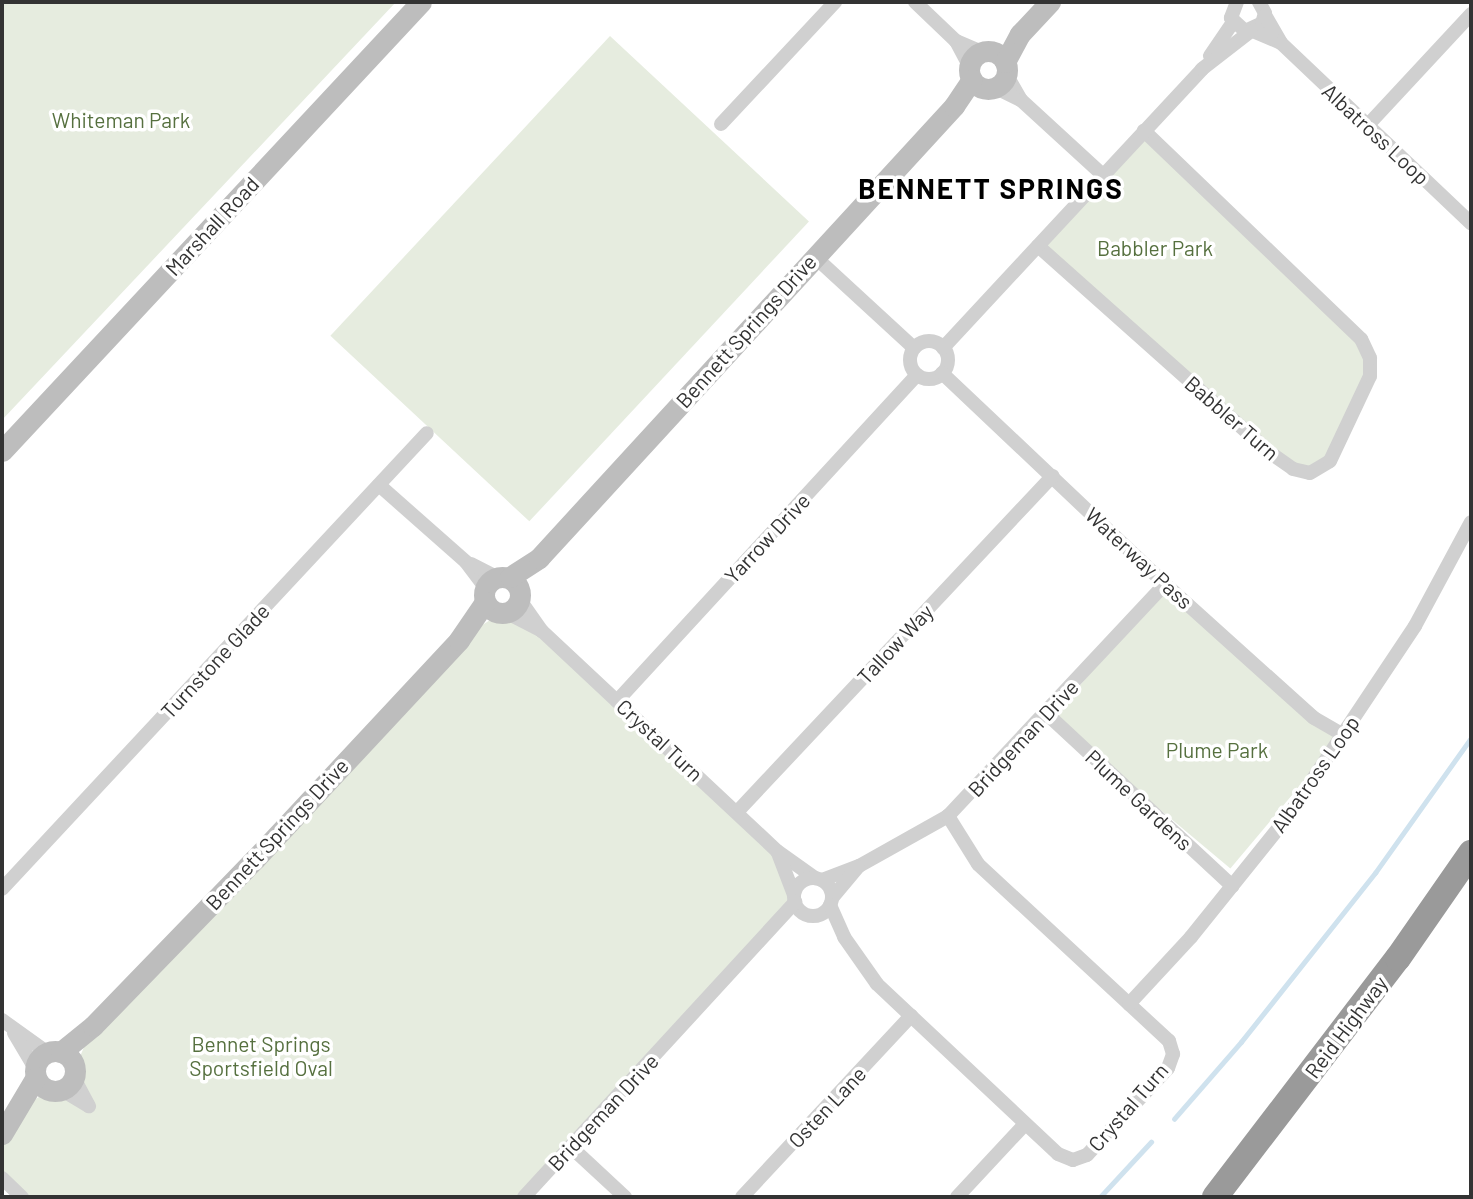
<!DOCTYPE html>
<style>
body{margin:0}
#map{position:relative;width:1473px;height:1199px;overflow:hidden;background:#fff;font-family:Barlow,sans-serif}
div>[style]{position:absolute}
.green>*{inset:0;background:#e6ecdf;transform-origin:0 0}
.stream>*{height:4.5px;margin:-2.25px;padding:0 2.25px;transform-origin:2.25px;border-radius:2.25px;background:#cfe2ee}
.street>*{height:14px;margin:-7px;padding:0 7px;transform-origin:7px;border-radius:7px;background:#d0d0d0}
.street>.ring{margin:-7px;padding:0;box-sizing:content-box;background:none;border:14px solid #d0d0d0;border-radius:50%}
.secondary>*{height:21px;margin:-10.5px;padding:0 10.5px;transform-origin:10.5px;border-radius:10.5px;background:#bdbdbd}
.secondary>.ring{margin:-10.5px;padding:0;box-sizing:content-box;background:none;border:21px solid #bdbdbd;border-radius:50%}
.highway>*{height:26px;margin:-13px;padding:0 13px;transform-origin:13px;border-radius:13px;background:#9a9a9a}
span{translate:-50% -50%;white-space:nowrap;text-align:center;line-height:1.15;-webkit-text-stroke:7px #fff;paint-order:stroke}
.park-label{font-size:21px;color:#56703f}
.street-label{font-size:21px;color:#333}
.district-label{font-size:28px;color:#000;font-weight:700;letter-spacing:2px}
.frame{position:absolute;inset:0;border:4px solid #333;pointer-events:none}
</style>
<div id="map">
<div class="green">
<div style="clip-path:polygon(2px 2px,396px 2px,2px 420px)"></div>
<div style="left:610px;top:36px;width:272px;height:410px;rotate:43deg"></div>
<div style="clip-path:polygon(1144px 131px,1361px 339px,1370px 358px,1330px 461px,1310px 473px,1293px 469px,1038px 246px)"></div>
<div style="left:1165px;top:584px;width:233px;height:176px;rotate:40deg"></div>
<div style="clip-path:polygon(501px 613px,542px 631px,777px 851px,794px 895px,524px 1197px,22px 1197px,2px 1178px,2px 1134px,18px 1110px,50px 1090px,67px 1087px,93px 1026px,459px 640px)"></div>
</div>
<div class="stream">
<div style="left:1174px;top:1119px;width:102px;rotate:-49deg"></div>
<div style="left:1241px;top:1042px;width:216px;rotate:-51.6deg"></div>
<div style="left:1375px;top:873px;width:166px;rotate:-54.6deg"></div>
<div style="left:1100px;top:1197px;width:75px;rotate:-47.2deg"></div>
</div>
<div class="street">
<div style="left:915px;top:2px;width:57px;rotate:43.6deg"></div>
<div style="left:956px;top:41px;width:30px;rotate:62deg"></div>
<div style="left:1237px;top:2px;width:17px;rotate:111deg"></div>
<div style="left:1231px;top:18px;width:19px;rotate:43deg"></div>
<div style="left:1245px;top:31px;width:19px;rotate:-25deg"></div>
<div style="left:1262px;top:23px;width:10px;rotate:-73deg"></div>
<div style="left:1265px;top:13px;width:13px;rotate:-119deg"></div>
<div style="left:1265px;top:15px;width:32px;rotate:60deg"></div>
<div style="left:1253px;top:31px;width:30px;rotate:23deg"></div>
<div style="left:1281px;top:43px;width:262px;rotate:43.5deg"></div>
<div style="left:956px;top:41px;width:28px;rotate:23deg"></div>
<div style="left:1210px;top:56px;width:41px;rotate:-55.9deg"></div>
<div style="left:1006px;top:74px;width:30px;rotate:60deg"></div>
<div style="left:994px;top:87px;width:30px;rotate:26deg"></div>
<div style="left:1021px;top:100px;width:113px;rotate:42.5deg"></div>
<div style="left:721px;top:124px;width:167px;rotate:-46.9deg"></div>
<div style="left:1367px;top:126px;width:153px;rotate:-47.1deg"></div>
<div style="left:1038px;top:246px;width:310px;rotate:41.7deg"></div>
<div style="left:1269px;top:452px;width:29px;rotate:35deg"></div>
<div style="left:1293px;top:469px;width:17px;rotate:13deg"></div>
<div style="left:1310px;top:473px;width:23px;rotate:-31deg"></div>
<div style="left:1330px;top:461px;width:94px;rotate:-64.8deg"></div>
<div style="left:1370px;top:376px;width:18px;rotate:-90deg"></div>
<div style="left:1370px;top:358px;width:21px;rotate:-115deg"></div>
<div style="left:1361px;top:339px;width:301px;rotate:-136.2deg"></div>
<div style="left:814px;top:256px;width:136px;rotate:42.6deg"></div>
<div class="ring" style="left:910px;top:341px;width:24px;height:24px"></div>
<div style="left:943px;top:348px;width:381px;rotate:-47.1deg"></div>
<div style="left:1202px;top:69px;width:62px;rotate:-37.8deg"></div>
<div style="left:942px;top:373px;width:307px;rotate:43.4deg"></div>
<div style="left:1165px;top:584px;width:200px;rotate:42deg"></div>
<div style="left:1314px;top:718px;width:34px;rotate:30deg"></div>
<div style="left:379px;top:485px;width:116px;rotate:41.5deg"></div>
<div style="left:466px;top:562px;width:31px;rotate:53deg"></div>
<div style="left:471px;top:564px;width:28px;rotate:27deg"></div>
<div style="left:520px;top:600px;width:38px;rotate:55deg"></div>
<div style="left:542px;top:631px;width:322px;rotate:43.1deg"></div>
<div style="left:777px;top:851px;width:47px;rotate:35.4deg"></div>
<div style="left:507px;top:613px;width:38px;rotate:27deg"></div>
<div style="left:617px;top:701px;width:443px;rotate:-47.4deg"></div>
<div style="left:1047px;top:714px;width:253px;rotate:42.9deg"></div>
<div style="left:737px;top:812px;width:461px;rotate:-46.8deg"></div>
<div style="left:778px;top:853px;width:45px;rotate:69.1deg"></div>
<div class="ring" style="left:794px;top:878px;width:24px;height:24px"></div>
<div style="left:822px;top:880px;width:40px;rotate:-21deg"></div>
<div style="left:859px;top:866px;width:102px;rotate:-29.3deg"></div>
<div style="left:948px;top:816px;width:318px;rotate:-46.9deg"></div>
<div style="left:2px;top:889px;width:623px;rotate:-47.02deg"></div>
<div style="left:832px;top:898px;width:40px;rotate:-50deg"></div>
<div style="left:830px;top:905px;width:35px;rotate:66deg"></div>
<div style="left:844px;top:937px;width:57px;rotate:54.9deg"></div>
<div style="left:877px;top:984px;width:248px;rotate:43.2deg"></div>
<div style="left:1058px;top:1154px;width:16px;rotate:22deg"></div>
<div style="left:1073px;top:1160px;width:15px;rotate:-20deg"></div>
<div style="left:1087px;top:1155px;width:119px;rotate:-47deg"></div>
<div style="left:1168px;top:1068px;width:15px;rotate:-70deg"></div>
<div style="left:1173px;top:1054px;width:14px;rotate:-107deg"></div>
<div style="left:1169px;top:1041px;width:260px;rotate:-137.2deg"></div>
<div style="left:978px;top:864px;width:57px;rotate:-122deg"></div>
<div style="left:1129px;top:1004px;width:91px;rotate:-47.2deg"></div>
<div style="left:1191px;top:937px;width:156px;rotate:-51.2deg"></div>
<div style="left:1289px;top:815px;width:227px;rotate:-56.3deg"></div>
<div style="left:1415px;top:626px;width:118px;rotate:-61.7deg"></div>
<div style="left:2px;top:1020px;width:57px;rotate:35.7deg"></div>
<div style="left:14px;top:1033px;width:43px;rotate:59.3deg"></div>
<div style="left:74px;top:1078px;width:32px;rotate:62deg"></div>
<div style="left:62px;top:1090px;width:31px;rotate:31deg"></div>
<div style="left:571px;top:1147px;width:74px;rotate:42.8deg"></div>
<div style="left:2px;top:1178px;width:28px;rotate:44deg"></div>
<div style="left:524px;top:1197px;width:401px;rotate:-47.4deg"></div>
<div style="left:742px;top:1197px;width:248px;rotate:-47deg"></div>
<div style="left:957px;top:1197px;width:100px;rotate:-47deg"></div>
</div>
<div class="secondary">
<div class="ring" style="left:969px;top:51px;width:17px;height:17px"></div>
<div style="left:1005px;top:62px;width:32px;rotate:-62deg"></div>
<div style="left:1020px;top:34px;width:44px;rotate:-46.8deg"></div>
<div style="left:2px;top:451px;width:614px;rotate:-46.98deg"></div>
<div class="ring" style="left:484px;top:577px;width:15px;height:15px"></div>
<div style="left:510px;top:577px;width:35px;rotate:-33deg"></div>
<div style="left:539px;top:558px;width:614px;rotate:-47.44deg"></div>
<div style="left:954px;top:106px;width:32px;rotate:-56deg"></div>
<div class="ring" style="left:35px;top:1051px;width:19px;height:19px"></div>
<div style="left:61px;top:1052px;width:41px;rotate:-39.1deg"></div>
<div style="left:93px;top:1026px;width:233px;rotate:-45.9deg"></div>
<div style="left:255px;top:859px;width:299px;rotate:-47deg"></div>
<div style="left:459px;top:640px;width:46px;rotate:-55.6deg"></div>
<div style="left:2px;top:1134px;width:66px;rotate:-59.2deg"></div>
</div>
<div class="highway">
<div style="left:1215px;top:1197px;width:301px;rotate:-52.6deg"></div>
<div style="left:1398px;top:958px;width:128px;rotate:-55.2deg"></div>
</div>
<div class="park-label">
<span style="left:121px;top:120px">Whiteman Park</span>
<span style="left:1155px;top:248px">Babbler Park</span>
<span style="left:1217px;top:750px">Plume Park</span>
<span style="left:261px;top:1056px">Bennet Springs<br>Sportsfield Oval</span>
</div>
<div class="street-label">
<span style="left:1376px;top:134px;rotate:43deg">Albatross Loop</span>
<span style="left:212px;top:226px;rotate:-47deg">Marshall Road</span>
<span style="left:746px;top:331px;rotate:-48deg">Bennett Springs Drive</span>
<span style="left:1232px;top:418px;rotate:41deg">Babbler Turn</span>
<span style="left:767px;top:538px;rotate:-47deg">Yarrow Drive</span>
<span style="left:1139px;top:558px;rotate:43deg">Waterway Pass</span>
<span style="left:895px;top:644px;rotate:-47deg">Tallow Way</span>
<span style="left:215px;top:661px;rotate:-47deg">Turnstone Glade</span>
<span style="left:1023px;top:738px;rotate:-47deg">Bridgeman Drive</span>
<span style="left:660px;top:740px;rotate:43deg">Crystal Turn</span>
<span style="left:1315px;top:774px;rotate:-55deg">Albatross Loop</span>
<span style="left:1139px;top:800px;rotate:43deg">Plume Gardens</span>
<span style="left:277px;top:834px;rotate:-47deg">Bennett Springs Drive</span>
<span style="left:1346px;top:1027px;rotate:-53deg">Reid Highway</span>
<span style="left:827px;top:1107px;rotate:-47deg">Osten Lane</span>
<span style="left:1128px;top:1107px;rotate:-49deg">Crystal Turn</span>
<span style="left:603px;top:1112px;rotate:-47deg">Bridgeman Drive</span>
</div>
<div class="district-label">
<span style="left:991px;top:188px">BENNETT SPRINGS</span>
</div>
<div class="frame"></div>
</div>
